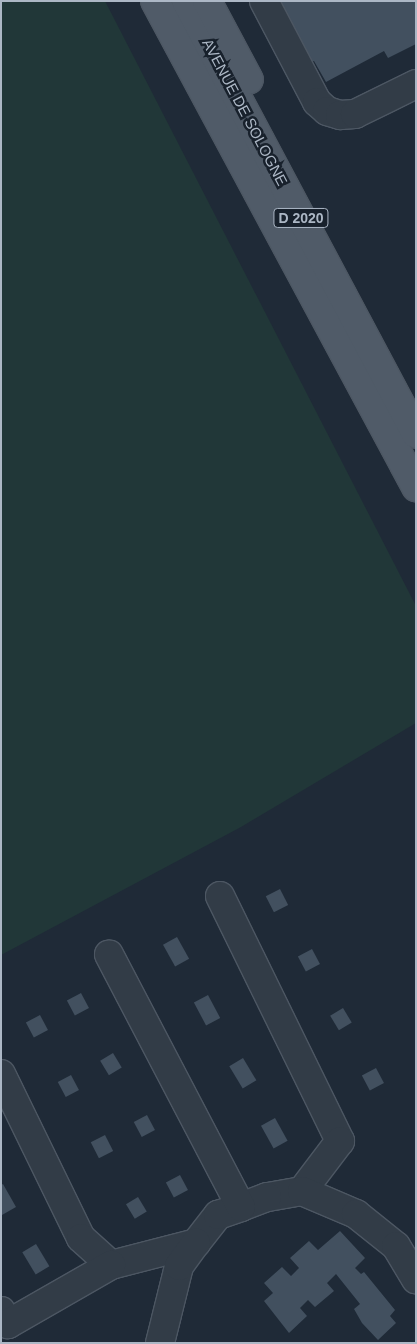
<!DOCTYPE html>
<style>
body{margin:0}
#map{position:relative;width:417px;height:1344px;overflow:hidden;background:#1f2a37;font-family:Arial,sans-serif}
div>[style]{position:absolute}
.green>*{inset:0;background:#213738}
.building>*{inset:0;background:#42505f;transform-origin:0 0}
.roads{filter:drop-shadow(1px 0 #4d5763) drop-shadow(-1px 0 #4d5763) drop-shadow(0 1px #4d5763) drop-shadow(0 -1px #4d5763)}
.minor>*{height:28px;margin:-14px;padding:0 14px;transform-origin:14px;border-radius:14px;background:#323c47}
.major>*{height:28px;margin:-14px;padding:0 14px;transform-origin:14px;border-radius:14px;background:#505b68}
span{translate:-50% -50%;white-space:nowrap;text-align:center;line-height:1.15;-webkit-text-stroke:5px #18212c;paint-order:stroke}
.shield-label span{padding:1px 4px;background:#18212c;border:1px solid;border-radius:4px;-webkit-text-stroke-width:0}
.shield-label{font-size:14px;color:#acb7c5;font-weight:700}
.street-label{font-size:15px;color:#acb7c5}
.frame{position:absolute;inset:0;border:2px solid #acb7c5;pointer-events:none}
</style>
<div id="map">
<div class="green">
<div style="clip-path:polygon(1px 1px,105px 1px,416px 606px,416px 723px,241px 827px,1px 955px)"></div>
</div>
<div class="building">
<div style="clip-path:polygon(276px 1px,416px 1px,416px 44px,388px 58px,384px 51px,326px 82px,314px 61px,309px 63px)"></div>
<div style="left:280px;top:889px;width:18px;height:16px;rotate:63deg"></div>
<div style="left:177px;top:937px;width:25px;height:16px;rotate:61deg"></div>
<div style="left:312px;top:949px;width:17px;height:16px;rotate:62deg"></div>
<div style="left:81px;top:993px;width:17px;height:16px;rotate:62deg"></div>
<div style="left:208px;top:995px;width:26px;height:16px;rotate:62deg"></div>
<div style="left:343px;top:1008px;width:17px;height:15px;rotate:59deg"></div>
<div style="left:40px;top:1015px;width:17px;height:16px;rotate:62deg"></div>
<div style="left:113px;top:1053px;width:17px;height:15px;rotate:59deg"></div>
<div style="left:243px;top:1058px;width:26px;height:16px;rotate:59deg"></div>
<div style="left:376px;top:1068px;width:17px;height:16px;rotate:62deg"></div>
<div style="left:71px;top:1075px;width:17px;height:15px;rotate:62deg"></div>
<div style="left:147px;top:1115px;width:17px;height:15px;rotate:62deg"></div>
<div style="left:275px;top:1118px;width:26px;height:16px;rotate:61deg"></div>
<div style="left:105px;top:1135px;width:18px;height:16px;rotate:63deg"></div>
<div style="left:180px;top:1175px;width:17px;height:16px;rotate:62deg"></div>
<div style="clip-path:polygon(3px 1184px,16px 1207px,2px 1215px,1px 1185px)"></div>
<div style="left:138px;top:1197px;width:17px;height:14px;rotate:59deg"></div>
<div style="clip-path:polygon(340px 1231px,365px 1258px,355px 1268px,361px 1274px,364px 1272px,395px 1310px,390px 1316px,396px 1323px,378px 1340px,362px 1323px,354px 1309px,360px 1304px,336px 1274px,327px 1283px,334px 1291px,315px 1307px,308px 1300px,300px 1308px,307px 1316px,289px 1333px,264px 1301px,273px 1293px,264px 1283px,282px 1267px,291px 1276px,299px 1268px,290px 1258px,309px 1241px,318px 1250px)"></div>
<div style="left:36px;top:1244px;width:26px;height:16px;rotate:59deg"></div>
</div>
<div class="roads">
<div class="minor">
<div style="left:264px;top:1px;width:114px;rotate:62.3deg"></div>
<div style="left:317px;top:102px;width:13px;rotate:42deg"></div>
<div style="left:327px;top:111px;width:14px;rotate:17deg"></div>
<div style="left:340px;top:115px;width:15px;rotate:-4deg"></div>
<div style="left:355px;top:114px;width:68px;rotate:-26.2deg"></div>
<div style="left:220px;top:896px;width:273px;rotate:63.9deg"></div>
<div style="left:340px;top:1141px;width:63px;rotate:127.2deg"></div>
<div style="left:302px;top:1191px;width:36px;rotate:170deg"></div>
<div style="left:267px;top:1197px;width:28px;rotate:159deg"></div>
<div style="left:1px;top:1074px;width:182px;rotate:64deg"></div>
<div style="left:81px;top:1238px;width:40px;rotate:42deg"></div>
<div style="left:111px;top:1265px;width:88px;rotate:-14.5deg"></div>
<div style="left:196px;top:1243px;width:36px;rotate:-52deg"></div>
<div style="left:218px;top:1215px;width:24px;rotate:-19deg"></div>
<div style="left:241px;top:1207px;width:285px;rotate:-117.6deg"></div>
<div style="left:302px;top:1191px;width:59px;rotate:23.1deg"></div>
<div style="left:356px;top:1214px;width:51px;rotate:38.7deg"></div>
<div style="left:396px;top:1246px;width:39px;rotate:59deg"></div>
<div style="left:1px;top:1311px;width:15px;rotate:62deg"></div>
<div style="left:8px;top:1324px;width:119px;rotate:-29.8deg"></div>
<div style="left:160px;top:1343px;width:79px;rotate:-76.1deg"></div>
<div style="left:179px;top:1266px;width:29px;rotate:-54deg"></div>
</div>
<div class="major">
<div style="left:155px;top:1px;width:552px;rotate:61.76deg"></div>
<div style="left:186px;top:1px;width:490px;rotate:62deg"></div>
<div style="left:207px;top:1px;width:89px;rotate:62deg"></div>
</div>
</div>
<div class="shield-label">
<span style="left:301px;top:218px">D 2020</span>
</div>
<div class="street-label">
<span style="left:245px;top:112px;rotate:62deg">AVENUE DE SOLOGNE</span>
</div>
<div class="frame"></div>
</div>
